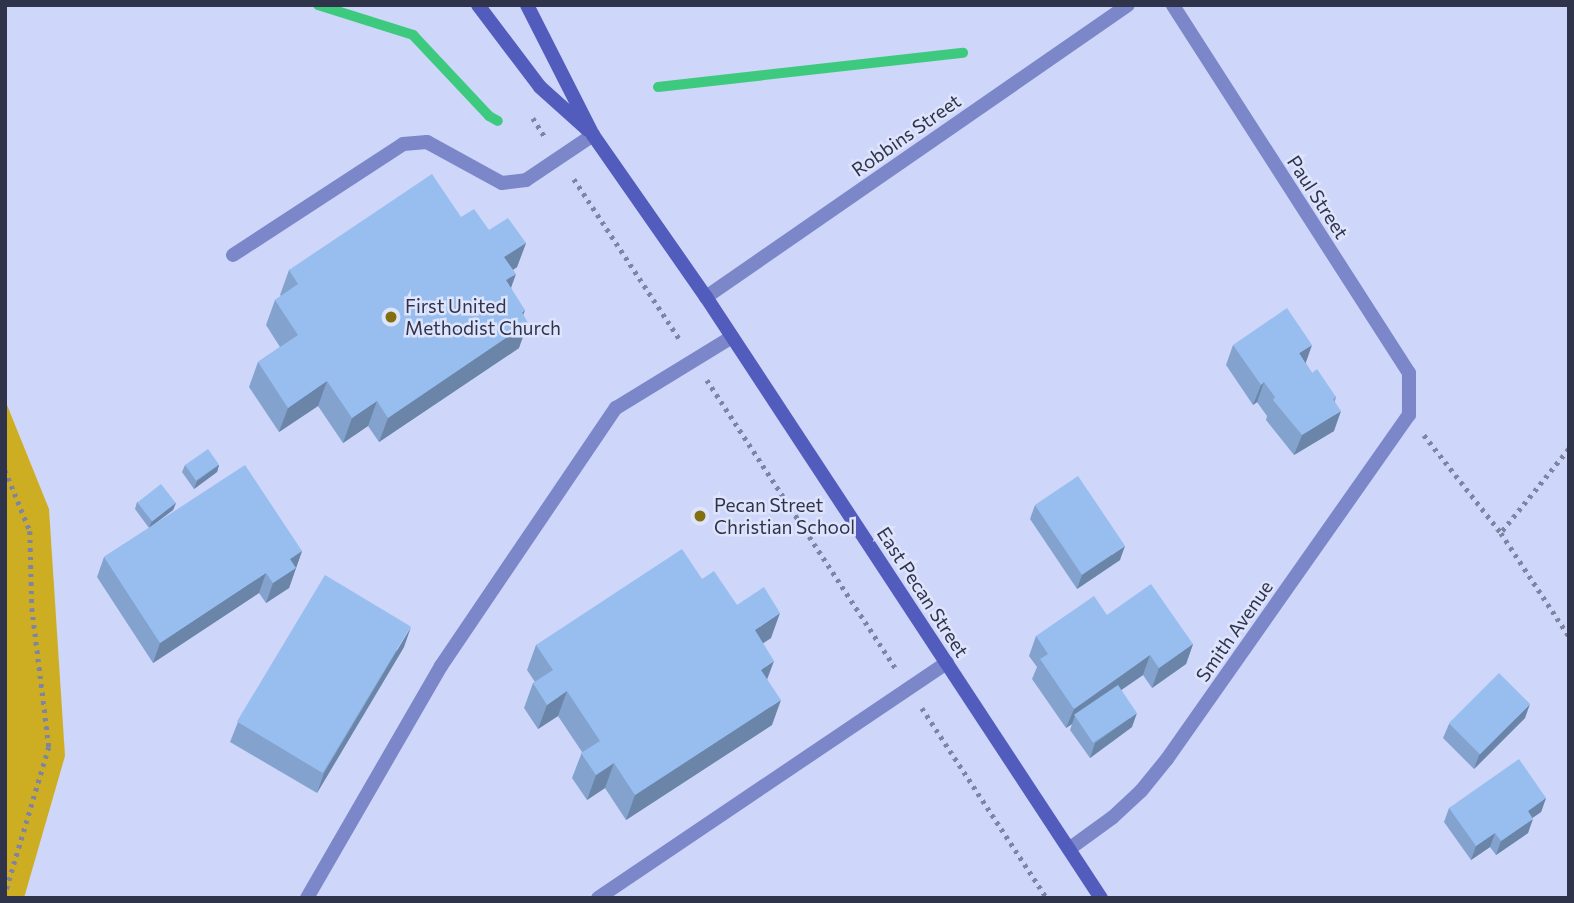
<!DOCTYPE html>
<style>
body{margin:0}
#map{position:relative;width:1574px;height:903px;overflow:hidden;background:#ced6fa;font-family:Commissioner,sans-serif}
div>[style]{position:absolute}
.green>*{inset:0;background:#cdae23}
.stream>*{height:10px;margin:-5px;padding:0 5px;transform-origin:5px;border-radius:5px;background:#3dca7f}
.path>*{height:4.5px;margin-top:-2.25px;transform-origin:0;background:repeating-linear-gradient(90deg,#7e84a1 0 3.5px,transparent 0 8.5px)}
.lane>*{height:14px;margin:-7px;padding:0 7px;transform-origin:7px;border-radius:7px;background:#7b87c9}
.street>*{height:14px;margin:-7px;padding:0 7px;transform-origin:7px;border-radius:7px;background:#7b87c9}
.secondary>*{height:14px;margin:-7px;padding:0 7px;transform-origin:7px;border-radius:7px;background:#525cbd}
.wall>*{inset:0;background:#83a3ce}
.shaded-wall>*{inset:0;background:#6a85a8}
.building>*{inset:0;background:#98bef0;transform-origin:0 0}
.dots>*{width:19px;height:19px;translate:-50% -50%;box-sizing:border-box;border:4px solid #dee4fc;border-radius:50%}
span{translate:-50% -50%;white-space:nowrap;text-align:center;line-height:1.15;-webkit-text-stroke:5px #dee4fc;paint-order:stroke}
.street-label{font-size:19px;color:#2f344b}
.poi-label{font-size:19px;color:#2f344b}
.left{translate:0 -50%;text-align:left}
.frame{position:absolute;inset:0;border:7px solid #2f344b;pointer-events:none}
</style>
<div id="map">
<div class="green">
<div style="clip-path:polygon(5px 400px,49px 509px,65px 756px,24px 898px,5px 898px)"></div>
</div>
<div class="stream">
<div style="left:318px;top:5px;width:100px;rotate:17.5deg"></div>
<div style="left:413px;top:35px;width:111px;rotate:46.8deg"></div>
<div style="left:489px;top:116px;width:10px;rotate:29deg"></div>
<div style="left:658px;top:87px;width:307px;rotate:-6.4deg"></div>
</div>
<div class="path">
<div style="left:533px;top:118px;width:22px;rotate:58deg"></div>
<div style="left:574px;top:179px;width:194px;rotate:56.6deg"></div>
<div style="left:707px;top:380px;width:345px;rotate:56.8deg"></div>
<div style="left:1424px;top:435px;width:125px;rotate:51.8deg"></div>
<div style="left:1569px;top:449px;width:108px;rotate:129deg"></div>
<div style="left:1501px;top:533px;width:123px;rotate:56.6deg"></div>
<div style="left:5px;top:470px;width:66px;rotate:67.7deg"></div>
<div style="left:30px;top:531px;width:77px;rotate:88.5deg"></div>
<div style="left:32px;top:608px;width:140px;rotate:83deg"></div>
<div style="left:49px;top:747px;width:154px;rotate:106.6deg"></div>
<div style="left:922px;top:708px;width:227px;rotate:56.7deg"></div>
</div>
<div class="lane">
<div style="left:233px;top:255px;width:203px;rotate:-33.1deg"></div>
<div style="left:403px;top:144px;width:24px;rotate:-5deg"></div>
<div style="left:427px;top:142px;width:85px;rotate:28.7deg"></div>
<div style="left:502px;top:183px;width:24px;rotate:-7deg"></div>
<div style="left:526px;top:180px;width:81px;rotate:-33.9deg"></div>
<div style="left:307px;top:898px;width:268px;rotate:-60deg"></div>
<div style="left:441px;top:666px;width:312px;rotate:-55.9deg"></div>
<div style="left:616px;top:408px;width:136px;rotate:-31.5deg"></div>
<div style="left:598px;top:898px;width:421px;rotate:-34deg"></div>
</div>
<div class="street">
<div style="left:706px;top:297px;width:513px;rotate:-34.68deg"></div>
<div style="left:1069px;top:849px;width:54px;rotate:-36deg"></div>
<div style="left:1113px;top:817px;width:38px;rotate:-43deg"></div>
<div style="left:1141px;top:791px;width:41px;rotate:-50.9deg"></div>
<div style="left:1167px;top:759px;width:421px;rotate:-54.9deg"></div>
<div style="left:1409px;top:415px;width:42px;rotate:-90deg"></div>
<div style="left:1409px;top:373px;width:437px;rotate:-122.7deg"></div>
</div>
<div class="secondary">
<div style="left:478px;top:5px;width:103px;rotate:52.9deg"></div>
<div style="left:540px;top:87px;width:64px;rotate:41.9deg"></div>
<div style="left:527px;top:5px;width:146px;rotate:63.1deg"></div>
<div style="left:593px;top:135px;width:198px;rotate:55.1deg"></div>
<div style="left:706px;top:297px;width:719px;rotate:56.69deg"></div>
</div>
<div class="wall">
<div style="clip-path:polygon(461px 217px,489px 230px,526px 243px,517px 267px,513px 270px,511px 288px,523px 315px,519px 348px,379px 442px,368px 426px,343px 443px,318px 406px,279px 432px,249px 387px,258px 362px,280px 347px,266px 325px,275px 300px,281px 296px,280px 295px,289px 270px)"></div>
<div style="clip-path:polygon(1233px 345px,1305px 362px,1312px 373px,1336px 397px,1335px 401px,1334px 431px,1294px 455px,1266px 420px,1267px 416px,1257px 402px,1253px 405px,1226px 365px)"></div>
<div style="clip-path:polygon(185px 465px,219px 465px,217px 472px,194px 489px,182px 472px)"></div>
<div style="clip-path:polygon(137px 502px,176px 503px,173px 510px,152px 526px,302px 551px,289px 588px,266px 603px,259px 593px,153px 663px,97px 577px,104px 557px,149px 528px,135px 509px)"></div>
<div style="clip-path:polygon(1035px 505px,1120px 560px,1077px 589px,1030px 519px)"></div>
<div style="clip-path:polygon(702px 579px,737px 605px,771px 638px,763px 643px,772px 725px,626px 820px,605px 788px,587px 800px,572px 778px,582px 752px,558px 716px,538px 729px,524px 708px,533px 683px,535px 682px,527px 670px,536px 645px)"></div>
<div style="clip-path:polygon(1107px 615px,1193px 644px,1186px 664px,1152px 688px,1143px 675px,1121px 690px,1132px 727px,1090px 758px,1070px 730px,1072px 724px,1066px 728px,1032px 679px,1037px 667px,1029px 656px,1036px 636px)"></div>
<div style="clip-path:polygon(404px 647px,317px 793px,230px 742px,238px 722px)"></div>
<div style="clip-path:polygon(1525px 718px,1474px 769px,1443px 738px,1449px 724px)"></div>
<div style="clip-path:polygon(1546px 798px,1541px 812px,1532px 818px,1528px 833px,1496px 855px,1490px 847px,1471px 860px,1444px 822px,1449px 808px)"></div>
</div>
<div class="shaded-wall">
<div style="clip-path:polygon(526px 243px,517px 267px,495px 282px,504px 257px)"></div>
<div style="clip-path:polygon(516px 274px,507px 299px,506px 280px)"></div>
<div style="clip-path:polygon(525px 310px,518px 330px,528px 323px,519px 348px,379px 442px,388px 418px)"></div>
<div style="clip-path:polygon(1312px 345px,1305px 365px,1299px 353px)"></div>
<div style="clip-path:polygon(327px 381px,318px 406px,279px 432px,288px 408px)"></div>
<div style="clip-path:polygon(1264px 382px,1257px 402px,1253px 405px,1261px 385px)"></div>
<div style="clip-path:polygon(377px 401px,368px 426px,343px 443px,352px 418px)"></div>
<div style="clip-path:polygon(1341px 411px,1334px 431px,1294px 455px,1302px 435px)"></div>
<div style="clip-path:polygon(219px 465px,217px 472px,194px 489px,197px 481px)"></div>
<div style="clip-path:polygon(176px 503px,173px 510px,149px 528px,152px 521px)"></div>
<div style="clip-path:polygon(1125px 546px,1120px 560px,1077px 589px,1082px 575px)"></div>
<div style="clip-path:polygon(302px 551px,289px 588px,266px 603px,273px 583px,290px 559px)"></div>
<div style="clip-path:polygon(266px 573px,259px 593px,153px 663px,160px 643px)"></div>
<div style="clip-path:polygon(780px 613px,771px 638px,746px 655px,755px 630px)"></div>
<div style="clip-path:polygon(411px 627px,404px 647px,317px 793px,324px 773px)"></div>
<div style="clip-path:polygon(1193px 644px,1186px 664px,1152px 688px,1159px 668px)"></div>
<div style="clip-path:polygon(1150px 655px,1143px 675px,1078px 720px,1075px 716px,1072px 724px,1066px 728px,1074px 709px)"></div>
<div style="clip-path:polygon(774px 661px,765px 685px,761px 670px)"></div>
<div style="clip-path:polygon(567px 691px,558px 716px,538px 729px,547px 705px)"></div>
<div style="clip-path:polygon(781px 700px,772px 725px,626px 820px,635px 795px)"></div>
<div style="clip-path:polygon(1530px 704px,1525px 718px,1474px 769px,1479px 755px)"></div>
<div style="clip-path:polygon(1137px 713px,1132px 727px,1090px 758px,1095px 743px)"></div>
<div style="clip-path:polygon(614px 763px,605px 788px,587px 800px,596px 775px)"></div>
<div style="clip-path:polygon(1546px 798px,1541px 812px,1522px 825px,1528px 811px)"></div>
<div style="clip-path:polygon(1533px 819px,1528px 833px,1496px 855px,1501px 841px)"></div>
<div style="clip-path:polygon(1495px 833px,1490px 847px,1471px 860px,1476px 846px)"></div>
</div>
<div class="building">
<div style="clip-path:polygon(432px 174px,461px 217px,474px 209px,489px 230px,508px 218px,526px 243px,504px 257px,516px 274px,506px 280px,525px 310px,522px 312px,528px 323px,388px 418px,377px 401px,352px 418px,327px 381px,288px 408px,258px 362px,298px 335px,275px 300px,298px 284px,289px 270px)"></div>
<div style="clip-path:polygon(1287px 308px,1312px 345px,1299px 353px,1312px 373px,1317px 369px,1336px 397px,1333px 399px,1341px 411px,1302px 435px,1273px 400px,1275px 397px,1264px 382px,1261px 385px,1233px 345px)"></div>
<div style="left:208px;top:449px;width:19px;height:28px;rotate:55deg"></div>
<div style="clip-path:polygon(245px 465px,302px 551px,290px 559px,296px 568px,273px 583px,266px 573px,160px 643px,104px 557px)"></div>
<div style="left:1078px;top:476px;width:84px;height:52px;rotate:56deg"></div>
<div style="left:161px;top:484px;width:24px;height:30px;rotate:52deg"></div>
<div style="clip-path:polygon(682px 549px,702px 579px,714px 571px,737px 605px,764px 587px,780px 613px,755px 630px,774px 661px,761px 670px,781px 700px,635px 795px,614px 763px,596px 775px,581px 753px,600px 741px,567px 691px,547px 705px,533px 683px,553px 670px,536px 645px)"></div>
<div style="left:325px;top:575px;width:100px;height:171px;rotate:31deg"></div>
<div style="clip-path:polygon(1151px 584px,1193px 644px,1159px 668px,1150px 655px,1074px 709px,1040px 659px,1048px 654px,1036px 636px,1094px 596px,1107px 615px)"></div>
<div style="left:1499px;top:673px;width:44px;height:71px;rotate:45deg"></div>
<div style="left:1118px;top:685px;width:34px;height:53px;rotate:56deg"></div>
<div style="clip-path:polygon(1519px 759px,1546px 798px,1528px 811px,1533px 819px,1501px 841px,1495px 833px,1476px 846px,1449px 808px)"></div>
</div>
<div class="dots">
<div style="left:391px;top:317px;background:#846f0e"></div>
<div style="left:700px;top:516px;background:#846f0e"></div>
</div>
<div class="street-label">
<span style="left:906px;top:135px;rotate:-35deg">Robbins Street</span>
<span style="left:1318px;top:197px;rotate:57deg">Paul Street</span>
<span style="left:923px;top:592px;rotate:57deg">East Pecan Street</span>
<span style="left:1234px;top:631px;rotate:-55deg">Smith Avenue</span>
</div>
<div class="poi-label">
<span class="left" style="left:405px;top:317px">First United<br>Methodist Church</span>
<span class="left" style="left:714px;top:516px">Pecan Street<br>Christian School</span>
</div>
<div class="frame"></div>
</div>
